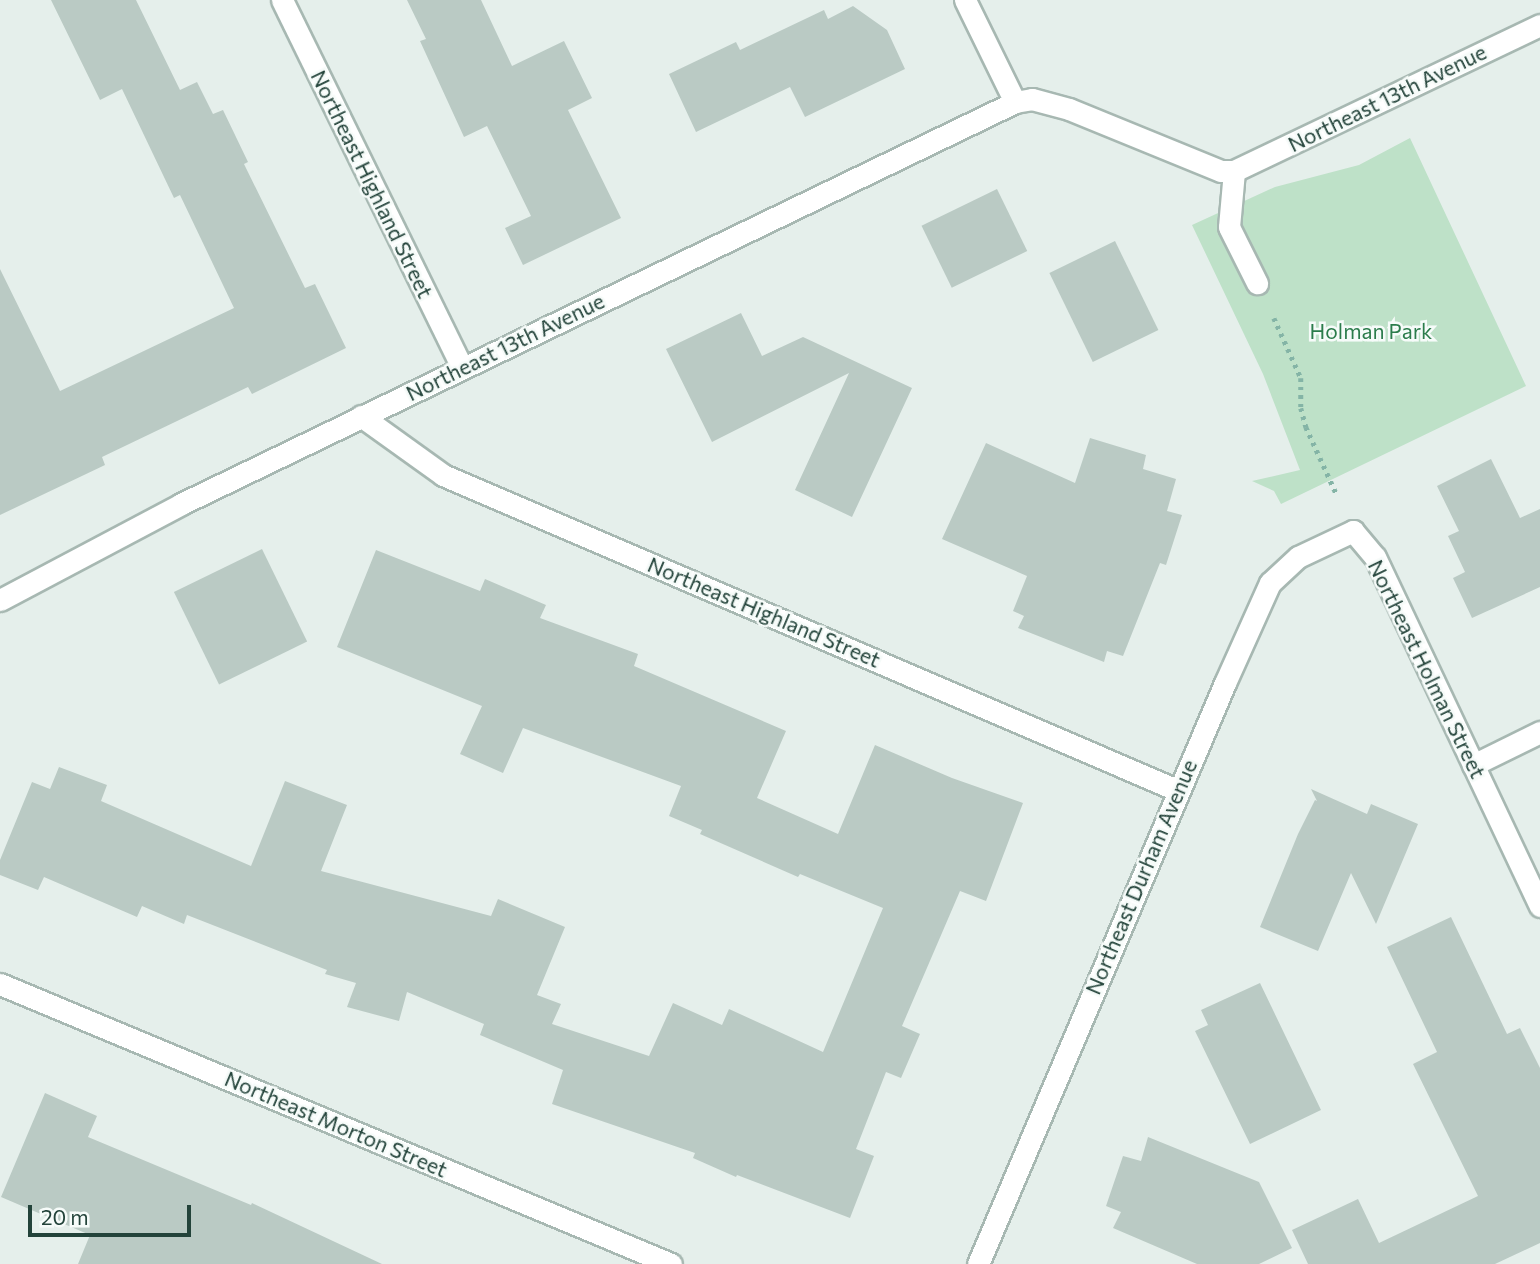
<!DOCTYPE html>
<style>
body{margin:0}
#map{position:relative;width:1540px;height:1264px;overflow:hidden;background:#e5efeb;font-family:Commissioner,sans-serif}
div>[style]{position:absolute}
.green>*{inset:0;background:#bee1c8}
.building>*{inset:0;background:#bacac4;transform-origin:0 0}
.path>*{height:4.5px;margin-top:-2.25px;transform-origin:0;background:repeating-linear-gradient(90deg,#84b4a6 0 3.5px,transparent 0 8.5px)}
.roads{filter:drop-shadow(2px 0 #a7b8b2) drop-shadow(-2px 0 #a7b8b2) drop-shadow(0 2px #a7b8b2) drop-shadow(0 -2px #a7b8b2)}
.service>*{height:21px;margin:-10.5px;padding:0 10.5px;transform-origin:10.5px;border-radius:10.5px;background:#fff}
.minor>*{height:21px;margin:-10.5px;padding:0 10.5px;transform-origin:10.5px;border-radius:10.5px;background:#fff}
span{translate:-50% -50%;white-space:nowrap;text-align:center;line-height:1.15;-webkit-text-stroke:5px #f6fbf9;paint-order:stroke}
.street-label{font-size:21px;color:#23433a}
.park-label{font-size:21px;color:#2b7c4b}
.scale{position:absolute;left:28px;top:1205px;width:163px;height:32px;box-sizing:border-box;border:4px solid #23433a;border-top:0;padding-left:9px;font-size:21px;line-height:24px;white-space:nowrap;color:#23433a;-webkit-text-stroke:5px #f6fbf9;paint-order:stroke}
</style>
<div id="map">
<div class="green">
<div style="clip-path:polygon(1410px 138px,1526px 386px,1281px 504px,1274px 491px,1252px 481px,1300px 470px,1263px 374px,1192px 225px,1275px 187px,1359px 165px)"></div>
</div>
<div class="building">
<div style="clip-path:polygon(51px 0,136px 0,180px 90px,197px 82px,213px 114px,223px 110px,248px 162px,244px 164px,305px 288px,315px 284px,346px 348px,252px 394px,248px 387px,102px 457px,105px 465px,0 515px,0 269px,60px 391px,234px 308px,180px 195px,174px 198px,122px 89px,100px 100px)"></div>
<div style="clip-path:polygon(407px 0,481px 0,512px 66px,564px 41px,592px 98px,568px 110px,621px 218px,523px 265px,505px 228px,531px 216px,487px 126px,464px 137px,420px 41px,426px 39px)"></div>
<div style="clip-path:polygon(853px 6px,887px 30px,905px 69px,805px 117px,790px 87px,696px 132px,669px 74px,736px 42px,740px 50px,824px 10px,828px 19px)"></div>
<div style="left:997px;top:189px;width:69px;height:84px;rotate:64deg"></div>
<div style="left:1115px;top:241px;width:99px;height:73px;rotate:64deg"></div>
<div style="clip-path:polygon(741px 313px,762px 356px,803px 337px,912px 388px,852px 517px,795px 490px,849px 373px,712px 442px,666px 349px)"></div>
<div style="clip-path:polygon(1090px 438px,1146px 455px,1143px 469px,1176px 479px,1167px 511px,1182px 515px,1166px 565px,1160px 563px,1123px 656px,1107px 651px,1104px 662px,1018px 628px,1024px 616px,1013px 611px,1027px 576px,942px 539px,986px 443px,1075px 483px)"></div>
<div style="clip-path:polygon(1491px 459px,1520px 518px,1540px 509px,1540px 587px,1472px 618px,1453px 578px,1465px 572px,1448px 536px,1459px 531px,1437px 486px)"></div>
<div style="left:262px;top:549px;width:103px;height:98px;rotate:64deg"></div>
<div style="clip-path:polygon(376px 550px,480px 591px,485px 579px,546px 605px,540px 618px,638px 654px,634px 666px,786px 731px,757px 798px,838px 834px,875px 745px,952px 778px,1023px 803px,986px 901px,960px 891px,902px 1026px,920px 1034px,901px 1078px,886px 1072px,856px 1149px,874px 1156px,850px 1218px,737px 1175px,736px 1177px,693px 1158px,695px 1153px,552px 1104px,563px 1070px,480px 1035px,484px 1024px,407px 992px,399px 1021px,347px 1007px,356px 983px,325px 974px,327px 970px,187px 915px,184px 924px,142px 906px,137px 917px,44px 877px,38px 890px,0 875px,0 860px,32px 782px,50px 789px,59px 767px,107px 785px,101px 801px,251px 866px,285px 781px,347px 805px,321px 871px,491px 916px,498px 899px,565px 927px,537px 995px,561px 1004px,552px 1024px,649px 1056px,673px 1003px,722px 1025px,729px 1009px,823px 1052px,883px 908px,800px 874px,798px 877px,700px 834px,702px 830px,669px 816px,681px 786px,523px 728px,503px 773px,460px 754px,482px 706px,337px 647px)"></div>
<div style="clip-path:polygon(1311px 789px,1367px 814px,1371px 804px,1418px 824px,1376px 924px,1351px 873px,1318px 951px,1260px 927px,1298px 834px,1315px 800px,1317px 801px)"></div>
<div style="clip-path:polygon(1451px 917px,1507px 1034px,1520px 1028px,1540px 1068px,1540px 1243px,1495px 1264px,1308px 1264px,1292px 1230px,1358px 1199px,1379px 1243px,1478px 1196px,1413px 1064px,1437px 1052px,1387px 947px)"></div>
<div style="clip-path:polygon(1260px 983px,1321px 1110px,1250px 1144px,1195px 1031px,1208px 1025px,1201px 1010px)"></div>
<div style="clip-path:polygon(45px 1093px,97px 1116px,88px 1137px,251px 1205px,252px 1203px,382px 1264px,78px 1264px,90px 1235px,1px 1197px)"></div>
<div style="clip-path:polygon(1148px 1137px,1259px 1182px,1292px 1248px,1259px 1264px,1197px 1264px,1113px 1228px,1121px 1212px,1106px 1206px,1123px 1156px,1141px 1161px)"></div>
</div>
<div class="path">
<div style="left:1274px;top:318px;width:66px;rotate:65.8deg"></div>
<div style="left:1301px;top:378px;width:30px;rotate:90deg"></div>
<div style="left:1301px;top:408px;width:20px;rotate:75deg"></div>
<div style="left:1306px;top:427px;width:75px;rotate:65.5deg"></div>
</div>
<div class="roads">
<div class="service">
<div style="left:1234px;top:171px;width:56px;rotate:95.1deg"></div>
<div style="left:1229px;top:227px;width:63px;rotate:63.4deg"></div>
</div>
<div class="minor">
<div style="left:282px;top:0;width:410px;rotate:63.9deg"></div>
<div style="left:965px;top:0;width:114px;rotate:63.9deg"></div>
<div style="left:1015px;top:102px;width:17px;rotate:-10deg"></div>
<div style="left:1032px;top:99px;width:38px;rotate:15deg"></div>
<div style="left:1069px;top:109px;width:164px;rotate:22.2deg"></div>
<div style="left:1221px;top:171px;width:13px"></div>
<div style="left:1234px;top:171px;width:339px;rotate:-25.5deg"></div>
<div style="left:361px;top:416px;width:101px;rotate:35.7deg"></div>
<div style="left:443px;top:475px;width:799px;rotate:23.23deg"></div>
<div style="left:0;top:600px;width:205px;rotate:-27.9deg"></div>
<div style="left:181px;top:504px;width:926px;rotate:-25.73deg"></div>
<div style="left:1473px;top:765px;width:75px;rotate:-26.2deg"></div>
<div style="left:0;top:984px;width:727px;rotate:22.65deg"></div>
<div style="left:978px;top:1264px;width:631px;rotate:-66.97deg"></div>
<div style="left:1225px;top:683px;width:110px;rotate:-65.8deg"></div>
<div style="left:1270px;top:583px;width:38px;rotate:-43deg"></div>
<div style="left:1298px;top:557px;width:61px;rotate:-25.3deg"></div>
<div style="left:1353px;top:531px;width:34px;rotate:50deg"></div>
<div style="left:1375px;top:557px;width:386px;rotate:64.7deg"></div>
</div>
</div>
<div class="street-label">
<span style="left:1387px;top:98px;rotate:-26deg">Northeast 13th Avenue</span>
<span style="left:372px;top:184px;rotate:64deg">Northeast Highland Street</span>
<span style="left:505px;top:347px;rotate:-26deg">Northeast 13th Avenue</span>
<span style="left:764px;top:612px;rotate:23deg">Northeast Highland Street</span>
<span style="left:1427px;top:669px;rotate:64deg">Northeast Holman Street</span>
<span style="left:1141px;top:877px;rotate:-67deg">Northeast Durham Avenue</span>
<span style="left:336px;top:1124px;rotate:23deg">Northeast Morton Street</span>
</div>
<div class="park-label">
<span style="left:1371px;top:331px">Holman Park</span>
</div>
<div class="scale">20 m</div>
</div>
